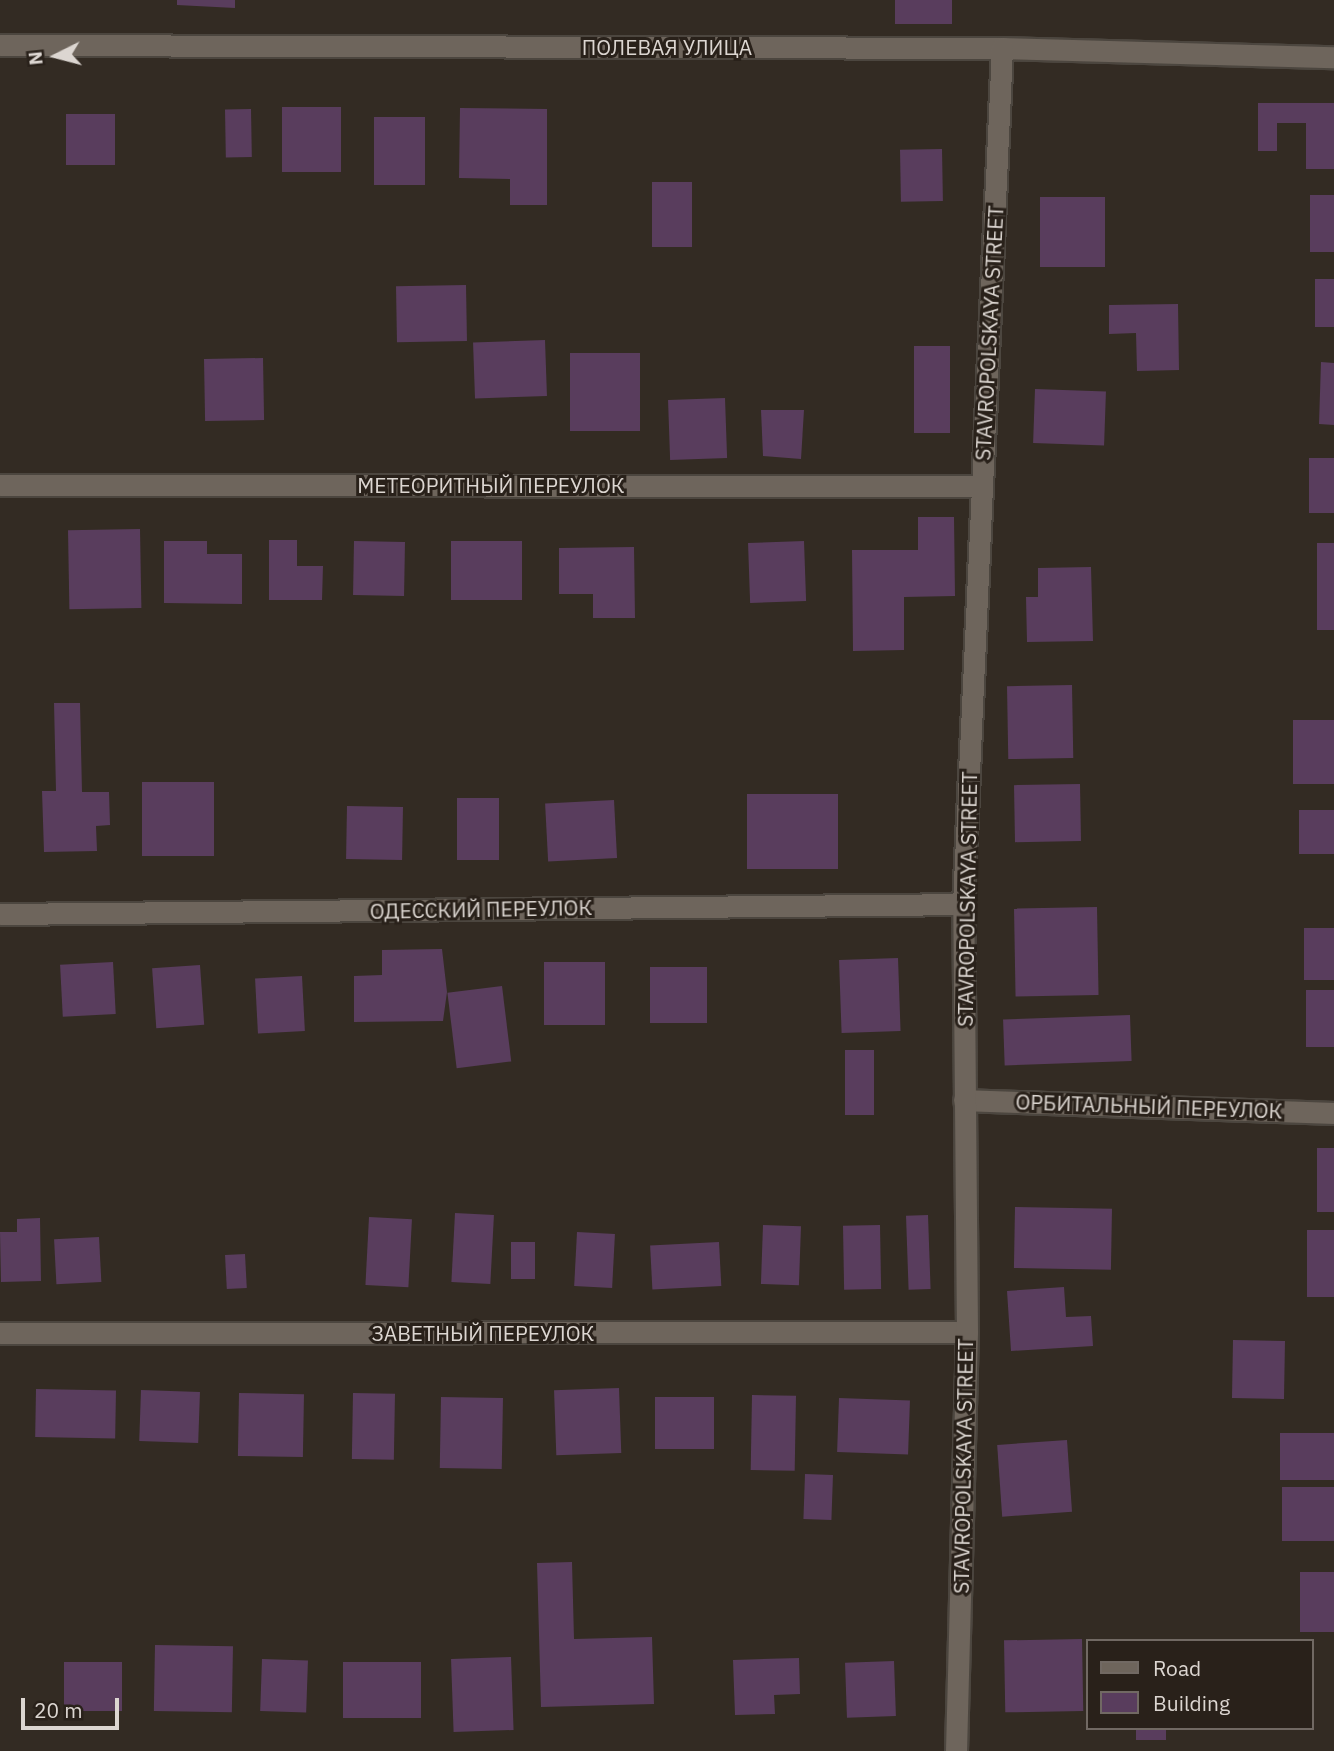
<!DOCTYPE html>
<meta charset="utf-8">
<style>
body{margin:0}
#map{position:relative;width:1334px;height:1751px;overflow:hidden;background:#332b23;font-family:"IBM Plex Sans",sans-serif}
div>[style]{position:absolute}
.building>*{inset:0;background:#593d5d;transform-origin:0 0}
.roads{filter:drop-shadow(2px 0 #4c463f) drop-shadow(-2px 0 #4c463f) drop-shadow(0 2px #4c463f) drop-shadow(0 -2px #4c463f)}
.minor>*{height:21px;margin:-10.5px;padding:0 10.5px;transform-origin:10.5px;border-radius:10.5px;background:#6e655c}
span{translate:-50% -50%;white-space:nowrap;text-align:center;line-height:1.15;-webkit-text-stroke:6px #29211a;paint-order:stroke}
.street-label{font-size:21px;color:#dcd6d1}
.legend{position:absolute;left:1086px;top:1639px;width:228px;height:91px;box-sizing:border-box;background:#29211a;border:2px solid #716963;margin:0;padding:9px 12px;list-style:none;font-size:21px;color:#dcd6d1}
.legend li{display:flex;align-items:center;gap:14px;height:35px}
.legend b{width:35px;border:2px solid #716963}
.north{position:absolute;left:21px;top:21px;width:70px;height:70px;-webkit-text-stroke:5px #29211a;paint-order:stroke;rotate:264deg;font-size:19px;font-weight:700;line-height:28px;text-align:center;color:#dcd6d1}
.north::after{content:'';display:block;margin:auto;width:24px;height:32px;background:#dcd6d1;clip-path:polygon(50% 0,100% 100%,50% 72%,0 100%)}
.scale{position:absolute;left:21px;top:1698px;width:98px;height:32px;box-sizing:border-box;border:4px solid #dcd6d1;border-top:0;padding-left:9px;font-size:21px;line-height:24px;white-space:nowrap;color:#dcd6d1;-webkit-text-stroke:5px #29211a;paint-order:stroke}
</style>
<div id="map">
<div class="building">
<div style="clip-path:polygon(177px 0,235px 0,235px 8px,177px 5px)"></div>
<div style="left:895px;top:0;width:57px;height:24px"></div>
<div style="clip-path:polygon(1258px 103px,1334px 103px,1334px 169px,1306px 169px,1306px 123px,1277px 123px,1277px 151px,1258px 151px)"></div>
<div style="left:282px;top:107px;width:59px;height:65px"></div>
<div style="clip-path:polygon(460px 108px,547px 109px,547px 205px,510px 205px,510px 179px,459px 178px)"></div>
<div style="left:251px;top:109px;width:48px;height:26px;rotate:89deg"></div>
<div style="left:66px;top:114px;width:49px;height:51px"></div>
<div style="left:374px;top:117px;width:51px;height:68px"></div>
<div style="left:942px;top:149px;width:52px;height:42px;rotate:89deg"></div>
<div style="left:652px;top:182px;width:40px;height:65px"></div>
<div style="left:1334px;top:195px;width:57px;height:24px;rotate:90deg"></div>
<div style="left:1040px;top:197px;width:65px;height:70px"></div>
<div style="left:1315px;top:279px;width:19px;height:48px"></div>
<div style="left:466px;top:285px;width:56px;height:70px;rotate:89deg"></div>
<div style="clip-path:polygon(1178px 304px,1179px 370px,1137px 371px,1136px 333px,1109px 334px,1109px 305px)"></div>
<div style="left:545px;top:340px;width:56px;height:72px;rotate:88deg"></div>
<div style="left:914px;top:346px;width:36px;height:87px"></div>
<div style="left:570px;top:353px;width:70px;height:78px"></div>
<div style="left:263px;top:358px;width:62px;height:59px;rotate:89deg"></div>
<div style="clip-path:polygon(1321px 362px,1334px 363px,1334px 425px,1319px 424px)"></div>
<div style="left:1035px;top:389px;width:71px;height:54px;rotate:2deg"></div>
<div style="left:725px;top:398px;width:60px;height:57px;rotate:88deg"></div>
<div style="clip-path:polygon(761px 410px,804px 410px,801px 459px,763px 456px)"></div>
<div style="left:1309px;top:458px;width:25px;height:55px"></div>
<div style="clip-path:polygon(918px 517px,954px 517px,955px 596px,904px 597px,904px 650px,853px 651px,852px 550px,918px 550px)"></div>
<div style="left:140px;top:529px;width:79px;height:72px;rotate:89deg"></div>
<div style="clip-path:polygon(269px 540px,297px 540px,297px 566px,323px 566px,322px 600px,269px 600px)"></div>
<div style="clip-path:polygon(164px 541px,207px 541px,207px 554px,242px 554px,242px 604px,164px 603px)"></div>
<div style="left:354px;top:541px;width:51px;height:54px;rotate:1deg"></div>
<div style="left:451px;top:541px;width:71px;height:59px"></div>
<div style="left:804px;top:541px;width:60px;height:56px;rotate:88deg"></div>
<div style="left:1334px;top:543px;width:87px;height:17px;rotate:90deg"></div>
<div style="clip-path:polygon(634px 547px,635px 618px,593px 618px,593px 594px,559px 594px,559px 548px)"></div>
<div style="clip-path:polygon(1091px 567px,1093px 641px,1027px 642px,1026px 597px,1038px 597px,1038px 568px)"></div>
<div style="left:1072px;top:685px;width:73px;height:65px;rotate:89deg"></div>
<div style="clip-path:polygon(54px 703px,80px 703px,82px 792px,109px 792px,110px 825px,96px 826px,97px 851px,44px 852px,42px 791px,56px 791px)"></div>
<div style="left:1293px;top:720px;width:41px;height:64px"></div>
<div style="left:142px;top:782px;width:72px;height:74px"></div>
<div style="left:1080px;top:784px;width:57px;height:66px;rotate:89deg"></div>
<div style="left:747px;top:794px;width:91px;height:75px"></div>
<div style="left:457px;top:798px;width:42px;height:62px"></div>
<div style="left:614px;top:800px;width:58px;height:69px;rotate:87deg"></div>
<div style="left:347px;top:806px;width:56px;height:53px;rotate:1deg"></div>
<div style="left:1299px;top:810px;width:35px;height:44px"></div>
<div style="left:1097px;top:907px;width:88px;height:83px;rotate:89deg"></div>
<div style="left:1334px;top:928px;width:52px;height:30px;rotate:90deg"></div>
<div style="clip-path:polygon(442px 949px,447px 992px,443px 1021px,354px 1022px,354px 976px,382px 975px,382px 950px)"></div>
<div style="left:898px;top:958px;width:73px;height:59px;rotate:88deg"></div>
<div style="left:113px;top:962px;width:52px;height:53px;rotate:87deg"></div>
<div style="left:544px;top:962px;width:61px;height:63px"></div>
<div style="left:200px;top:965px;width:60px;height:48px;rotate:86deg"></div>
<div style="left:650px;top:967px;width:57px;height:56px"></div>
<div style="left:302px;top:976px;width:55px;height:47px;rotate:87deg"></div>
<div style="left:502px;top:986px;width:76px;height:55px;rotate:83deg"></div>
<div style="left:1334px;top:990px;width:57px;height:28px;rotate:90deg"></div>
<div style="left:1130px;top:1015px;width:46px;height:127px;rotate:88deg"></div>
<div style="left:845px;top:1050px;width:29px;height:65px"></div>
<div style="left:1317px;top:1148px;width:17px;height:64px"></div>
<div style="left:1015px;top:1207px;width:97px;height:61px;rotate:1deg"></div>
<div style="left:455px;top:1213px;width:39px;height:69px;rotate:3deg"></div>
<div style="left:928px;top:1215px;width:74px;height:22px;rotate:88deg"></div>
<div style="left:369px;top:1217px;width:43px;height:68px;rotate:3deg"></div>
<div style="clip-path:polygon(40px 1218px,41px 1281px,1px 1282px,0 1232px,17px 1232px,17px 1219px)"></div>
<div style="left:763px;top:1225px;width:38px;height:59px;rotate:2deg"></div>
<div style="left:880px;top:1225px;width:64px;height:37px;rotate:89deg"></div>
<div style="left:1334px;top:1230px;width:67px;height:27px;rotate:90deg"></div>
<div style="left:577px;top:1232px;width:38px;height:54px;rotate:3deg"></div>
<div style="left:99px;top:1237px;width:45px;height:45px;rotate:87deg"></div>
<div style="left:511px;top:1242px;width:24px;height:37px"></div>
<div style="left:719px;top:1242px;width:44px;height:69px;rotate:87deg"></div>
<div style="left:245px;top:1254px;width:34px;height:20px;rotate:87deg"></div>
<div style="clip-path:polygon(1064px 1287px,1066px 1317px,1091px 1316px,1093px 1346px,1011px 1351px,1007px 1291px)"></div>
<div style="left:1233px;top:1340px;width:52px;height:58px;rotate:1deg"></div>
<div style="left:619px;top:1388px;width:65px;height:65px;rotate:88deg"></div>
<div style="left:36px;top:1389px;width:80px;height:48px;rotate:1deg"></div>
<div style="left:141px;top:1390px;width:59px;height:51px;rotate:2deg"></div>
<div style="left:239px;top:1393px;width:65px;height:63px;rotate:1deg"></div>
<div style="left:353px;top:1393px;width:42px;height:66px;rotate:1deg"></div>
<div style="left:752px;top:1395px;width:44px;height:75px;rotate:1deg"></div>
<div style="left:441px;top:1397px;width:62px;height:71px;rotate:1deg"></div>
<div style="left:655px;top:1397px;width:59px;height:52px"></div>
<div style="left:839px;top:1398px;width:71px;height:54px;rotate:2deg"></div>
<div style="left:1334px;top:1433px;width:47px;height:54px;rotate:90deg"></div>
<div style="left:1067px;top:1440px;width:72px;height:70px;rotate:86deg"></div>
<div style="left:805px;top:1474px;width:28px;height:45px;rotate:2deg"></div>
<div style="left:1334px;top:1487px;width:54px;height:52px;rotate:90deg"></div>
<div style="clip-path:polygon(572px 1562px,574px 1639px,652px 1637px,654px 1704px,541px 1707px,537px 1563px)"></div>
<div style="left:1300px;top:1572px;width:34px;height:60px"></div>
<div style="left:1082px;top:1639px;width:72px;height:78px;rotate:89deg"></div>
<div style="left:155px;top:1645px;width:78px;height:66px;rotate:1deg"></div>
<div style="left:511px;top:1657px;width:73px;height:60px;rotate:88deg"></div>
<div style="clip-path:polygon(799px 1658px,800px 1694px,774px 1695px,775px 1714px,735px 1715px,733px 1660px)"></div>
<div style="left:262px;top:1659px;width:46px;height:52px;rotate:2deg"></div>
<div style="left:894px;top:1661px;width:55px;height:49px;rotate:88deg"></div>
<div style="left:64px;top:1662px;width:58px;height:49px"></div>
<div style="left:421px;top:1662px;width:56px;height:78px;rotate:90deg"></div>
<div style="left:1136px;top:1728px;width:30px;height:12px"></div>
</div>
<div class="roads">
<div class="minor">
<div style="left:0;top:45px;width:1002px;rotate:0.17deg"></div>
<div style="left:1002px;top:48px;width:332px;rotate:1.6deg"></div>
<div style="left:0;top:485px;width:982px;rotate:0.06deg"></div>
<div style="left:0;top:914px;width:963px;rotate:-0.59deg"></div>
<div style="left:964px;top:1100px;width:370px;rotate:2deg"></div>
<div style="left:0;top:1333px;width:967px;rotate:-0.06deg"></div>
<div style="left:956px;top:1751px;width:419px;rotate:-88.5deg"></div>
<div style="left:967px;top:1332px;width:428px;rotate:-90.5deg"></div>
<div style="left:963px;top:904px;width:857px;rotate:-87.39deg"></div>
</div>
</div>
<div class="street-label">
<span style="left:667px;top:47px">ПОЛЕВАЯ УЛИЦА</span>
<span style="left:989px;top:333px;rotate:-87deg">STAVROPOLSKAYA STREET</span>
<span style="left:491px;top:485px">МЕТЕОРИТНЫЙ ПЕРЕУЛОК</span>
<span style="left:967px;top:899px;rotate:-89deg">STAVROPOLSKAYA STREET</span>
<span style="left:481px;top:909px;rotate:-1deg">ОДЕССКИЙ ПЕРЕУЛОК</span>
<span style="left:1149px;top:1106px;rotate:2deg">ОРБИТАЛЬНЫЙ ПЕРЕУЛОК</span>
<span style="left:483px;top:1333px">ЗАВЕТНЫЙ ПЕРЕУЛОК</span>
<span style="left:963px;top:1466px;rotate:-89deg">STAVROPOLSKAYA STREET</span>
</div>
<ul class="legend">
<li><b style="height:9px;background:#6e655c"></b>Road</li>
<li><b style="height:19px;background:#593d5d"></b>Building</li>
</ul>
<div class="north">N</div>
<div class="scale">20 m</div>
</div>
